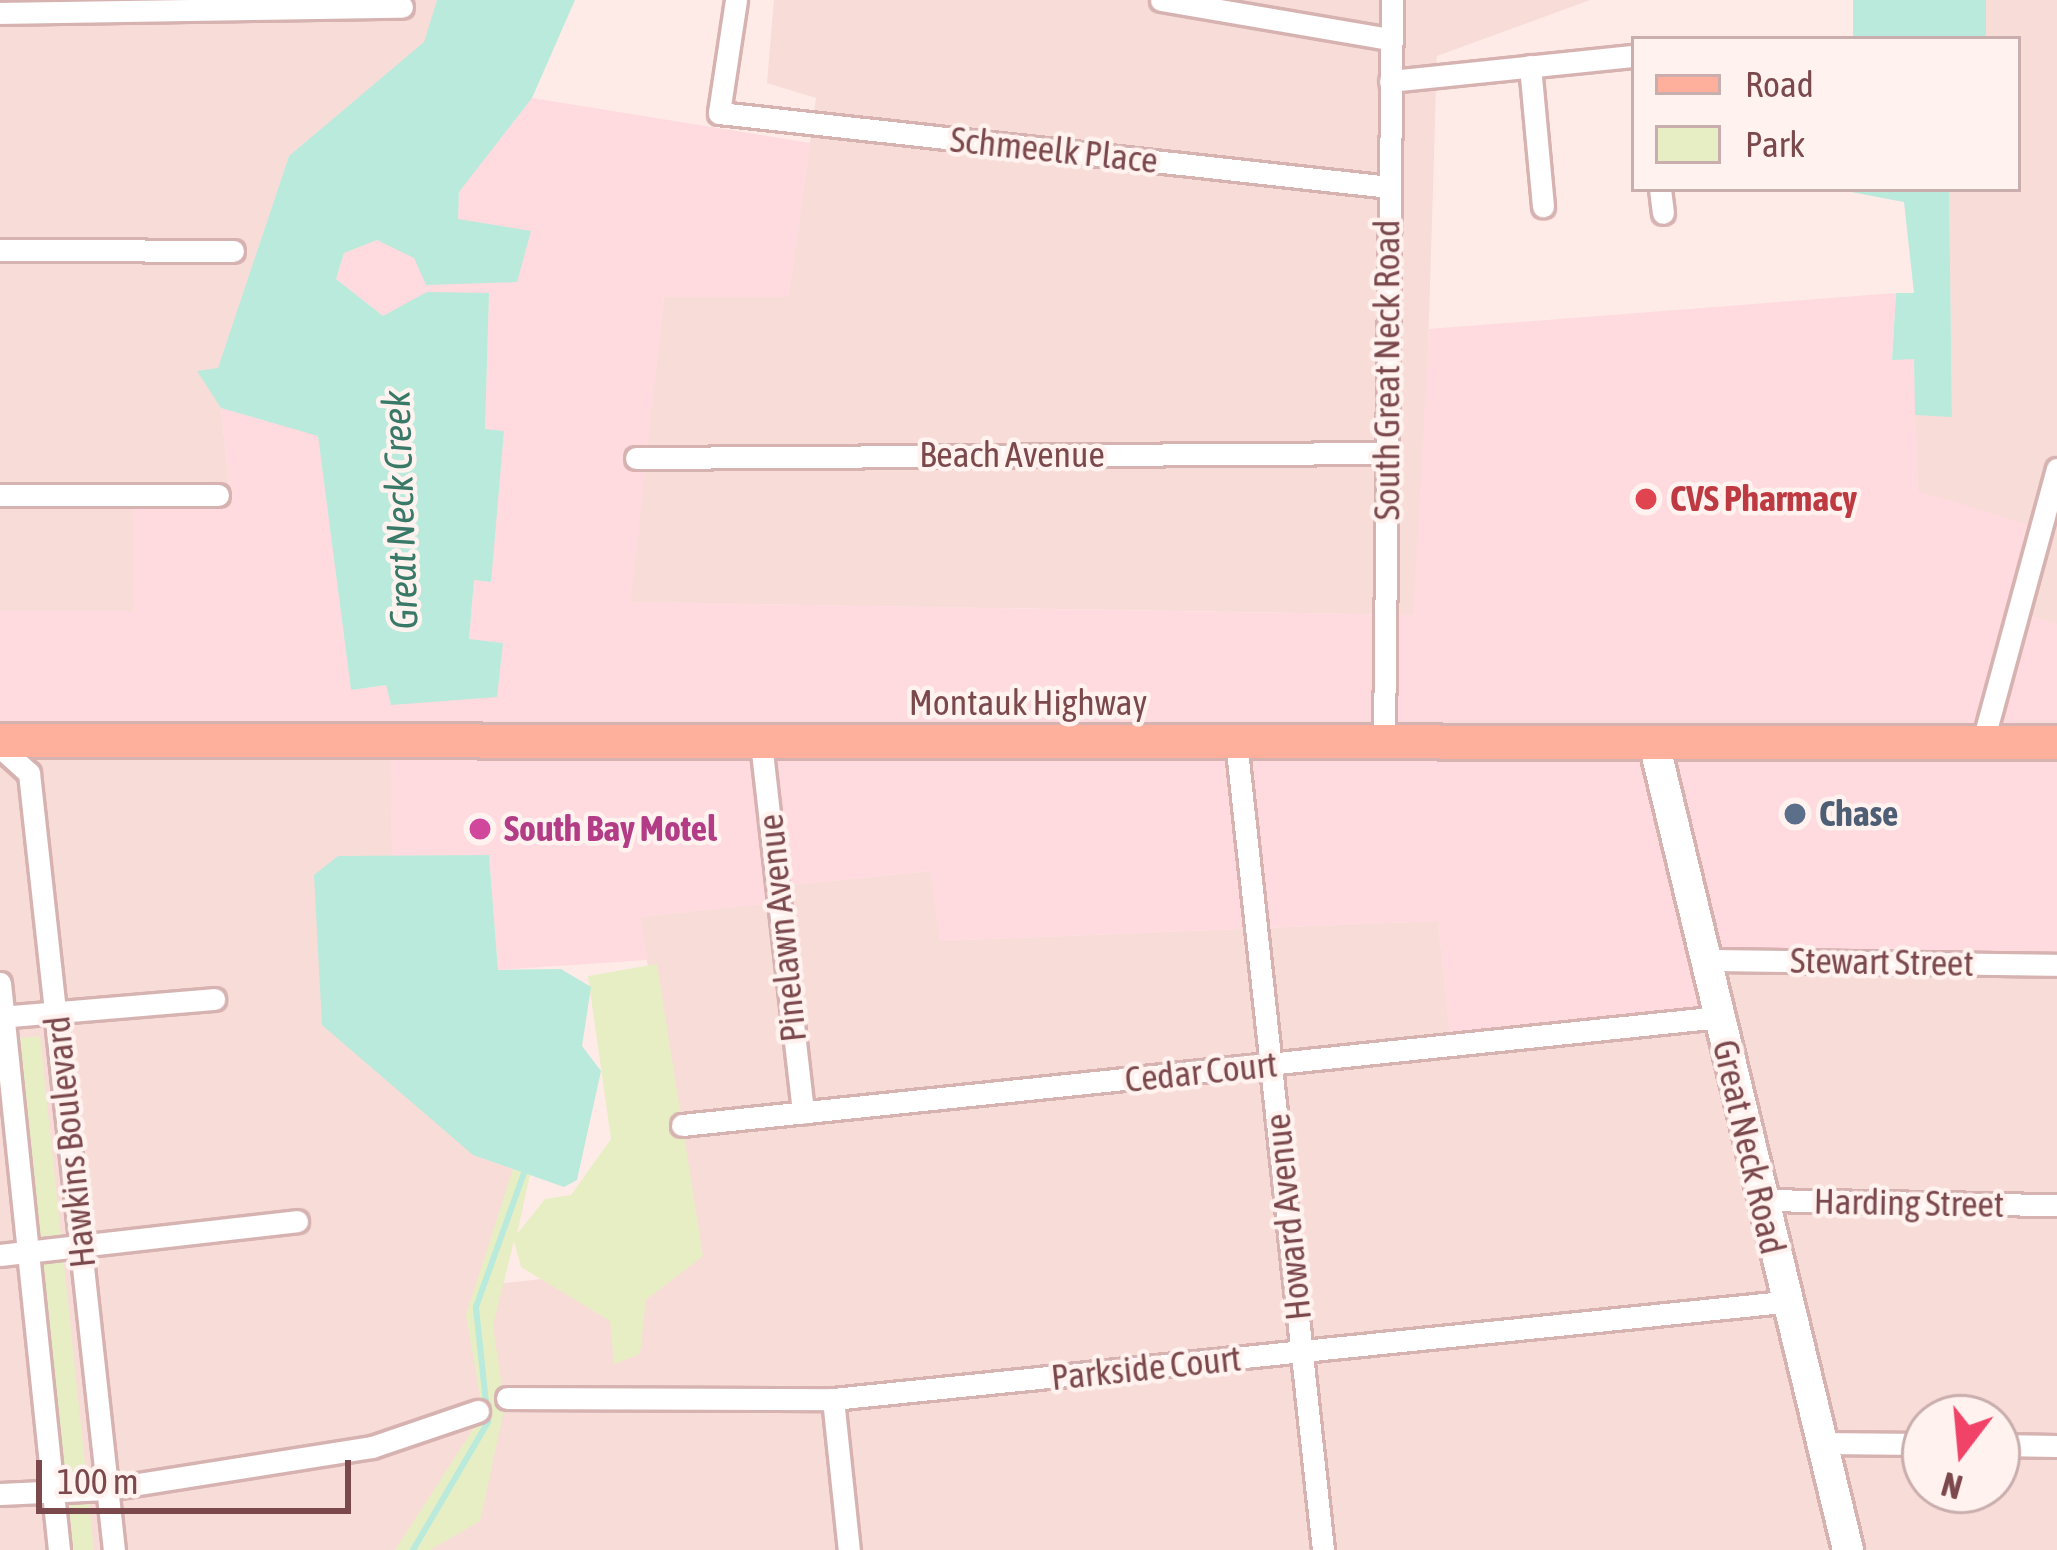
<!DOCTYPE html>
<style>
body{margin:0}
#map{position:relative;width:2057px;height:1550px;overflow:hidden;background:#feebe7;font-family:"Asap Condensed",sans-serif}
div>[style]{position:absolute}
.residential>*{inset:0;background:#f8dcd8}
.commercial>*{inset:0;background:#ffdadf}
.green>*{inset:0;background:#e7eec4;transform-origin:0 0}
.water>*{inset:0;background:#b9eadc;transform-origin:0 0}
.stream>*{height:6px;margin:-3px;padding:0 3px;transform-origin:3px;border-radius:3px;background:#b9eadc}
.roads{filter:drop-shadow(3px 0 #d6b2b1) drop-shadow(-3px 0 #d6b2b1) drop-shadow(0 3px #d6b2b1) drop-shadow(0 -3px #d6b2b1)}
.street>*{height:21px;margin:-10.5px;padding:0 10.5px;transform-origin:10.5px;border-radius:10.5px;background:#fff}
.secondary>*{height:30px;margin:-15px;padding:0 15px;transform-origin:15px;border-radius:15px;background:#fff}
.primary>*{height:33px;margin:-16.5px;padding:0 16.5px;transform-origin:16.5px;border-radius:16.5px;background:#ffb09d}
.dots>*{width:33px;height:33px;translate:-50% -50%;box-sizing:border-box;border:6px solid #fff2ef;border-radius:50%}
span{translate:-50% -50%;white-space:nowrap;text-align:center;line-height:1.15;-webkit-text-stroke:9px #fff2ef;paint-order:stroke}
.street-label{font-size:36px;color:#7b484c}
.health-label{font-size:36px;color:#be3a42;font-weight:700}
.left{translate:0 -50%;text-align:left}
.service-label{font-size:36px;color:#4e5e75;font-weight:700}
.hotel-label{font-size:36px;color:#b23c85;font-weight:700}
.water-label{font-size:39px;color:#387968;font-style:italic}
.legend{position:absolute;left:1631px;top:36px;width:390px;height:156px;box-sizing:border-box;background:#fff2ef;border:3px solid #caaeae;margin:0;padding:15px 21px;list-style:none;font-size:36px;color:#7b484c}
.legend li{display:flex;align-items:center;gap:24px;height:60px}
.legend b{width:60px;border:3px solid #caaeae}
.north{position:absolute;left:1901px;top:1394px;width:120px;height:120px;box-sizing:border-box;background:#fff2ef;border:3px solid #caaeae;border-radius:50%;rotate:196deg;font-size:33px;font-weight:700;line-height:48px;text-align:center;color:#7b484c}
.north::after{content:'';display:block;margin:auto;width:42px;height:54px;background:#f14368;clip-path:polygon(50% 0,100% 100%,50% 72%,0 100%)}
.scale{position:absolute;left:36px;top:1460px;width:315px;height:54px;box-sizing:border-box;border:6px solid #7b484c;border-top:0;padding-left:15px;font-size:36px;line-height:42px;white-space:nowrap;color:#7b484c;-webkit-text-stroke:9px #fff2ef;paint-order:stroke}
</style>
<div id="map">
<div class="residential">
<div style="clip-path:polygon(0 0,437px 0,425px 42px,289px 156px,218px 369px,198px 371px,221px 408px,231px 506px,133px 612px,0 611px)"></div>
<div style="clip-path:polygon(774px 0,1590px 0,1437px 56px,1420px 615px,630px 602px,664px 297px,789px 296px,816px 98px,767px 83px)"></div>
<div style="clip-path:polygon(1986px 0,2057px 0,2057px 624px,2008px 610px,1918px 495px,1915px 415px,1952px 416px,1949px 189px,2018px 189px,2018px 39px,1973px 39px)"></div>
<div style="clip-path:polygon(evenodd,0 734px,391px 739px,392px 856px,338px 856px,473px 1155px,513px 1169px,496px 1284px,695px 1262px,640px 917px,772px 903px,771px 887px,931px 871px,940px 941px,1438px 921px,1450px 1037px,1690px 950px,2057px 956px,2057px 1550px,0 1550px,0 734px,1925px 1418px,1997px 1418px,1997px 1490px,1925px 1490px,1925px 1418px)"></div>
</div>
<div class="commercial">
<div style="clip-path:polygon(532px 98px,810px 143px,789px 297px,664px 297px,631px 602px,1413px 615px,1429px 329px,1896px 293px,1892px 359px,1914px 359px,1918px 491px,2034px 526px,2009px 609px,2057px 624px,2057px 956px,1691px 950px,1710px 1010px,1450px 1038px,1438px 921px,940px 941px,930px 871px,772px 887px,773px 903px,641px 917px,647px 960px,498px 970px,489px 855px,392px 856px,390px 739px,0 734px,0 611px,133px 611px,132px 506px,231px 505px,221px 408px,318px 435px,351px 690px,386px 685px,391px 704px,440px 693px,469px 640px,474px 579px,490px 582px,504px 431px,485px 430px,489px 293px,383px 316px,336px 279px,344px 253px,377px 240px,486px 282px,517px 281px,458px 219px,459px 191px)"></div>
</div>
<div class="green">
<div style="clip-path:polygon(657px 964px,703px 1256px,646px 1300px,640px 1354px,614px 1364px,610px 1321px,521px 1267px,514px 1241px,493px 1326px,505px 1406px,480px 1521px,430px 1550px,395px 1550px,483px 1414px,466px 1315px,513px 1169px,530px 1175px,517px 1234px,545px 1199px,571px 1195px,611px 1139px,588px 976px)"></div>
<div style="left:40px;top:1036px;width:517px;height:21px;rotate:84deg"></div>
</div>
<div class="water">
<div style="clip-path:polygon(437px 0,575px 0,532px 98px,459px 192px,458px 219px,531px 231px,517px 282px,426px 285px,414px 258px,377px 240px,344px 253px,336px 279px,383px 316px,427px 292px,489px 293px,485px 429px,504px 431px,491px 582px,474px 580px,469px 639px,503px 643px,497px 697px,391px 705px,386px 685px,351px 690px,318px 436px,221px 408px,197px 371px,218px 368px,289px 156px,424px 42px)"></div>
<div style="left:1853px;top:0;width:133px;height:39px"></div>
<div style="clip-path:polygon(1835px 189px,1949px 189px,1952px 417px,1915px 415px,1914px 359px,1892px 360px,1896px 293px,1914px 293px,1904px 202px)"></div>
<div style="clip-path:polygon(489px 855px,498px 970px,561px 969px,591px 987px,582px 1046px,601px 1071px,577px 1180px,564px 1187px,473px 1155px,322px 1025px,314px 875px,338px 856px)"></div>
</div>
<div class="stream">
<div style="left:413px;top:1550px;width:148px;rotate:-59.6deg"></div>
<div style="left:488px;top:1422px;width:116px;rotate:-96deg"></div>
<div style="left:476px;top:1307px;width:145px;rotate:-70.3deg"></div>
</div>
<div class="roads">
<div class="street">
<div style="left:736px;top:0;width:114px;rotate:98.6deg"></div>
<div style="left:719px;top:113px;width:674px;rotate:6.3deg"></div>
<div style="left:1161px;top:0;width:232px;rotate:9.7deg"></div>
<div style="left:0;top:13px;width:402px;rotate:-0.9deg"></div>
<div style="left:1530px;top:66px;width:141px;rotate:84.7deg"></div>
<div style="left:1390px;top:81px;width:245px;rotate:-5.9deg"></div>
<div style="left:1660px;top:189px;width:24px;rotate:83deg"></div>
<div style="left:0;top:250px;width:233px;rotate:0.2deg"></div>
<div style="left:636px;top:458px;width:752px;rotate:-0.38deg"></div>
<div style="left:0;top:495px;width:218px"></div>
<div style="left:1384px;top:740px;width:740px;rotate:-89.38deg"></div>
<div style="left:1236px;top:741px;width:814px;rotate:83.86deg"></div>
<div style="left:1983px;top:741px;width:282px;rotate:-74.8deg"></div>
<div style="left:761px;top:743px;width:372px;rotate:83.5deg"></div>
<div style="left:0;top:747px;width:39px;rotate:42deg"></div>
<div style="left:29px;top:773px;width:782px;rotate:83.76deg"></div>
<div style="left:1707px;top:960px;width:350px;rotate:0.8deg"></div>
<div style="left:0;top:983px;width:570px;rotate:84.06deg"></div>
<div style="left:0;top:1017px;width:215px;rotate:-4.8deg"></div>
<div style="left:682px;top:1125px;width:1044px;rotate:-5.94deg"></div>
<div style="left:1762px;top:1200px;width:295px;rotate:1deg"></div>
<div style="left:0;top:1255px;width:299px;rotate:-6.5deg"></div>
<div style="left:507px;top:1398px;width:326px;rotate:0.2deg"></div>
<div style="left:833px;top:1399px;width:955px;rotate:-5.83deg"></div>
<div style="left:833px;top:1399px;width:152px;rotate:84deg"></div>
<div style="left:1818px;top:1443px;width:107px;rotate:0.5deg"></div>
<div style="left:1997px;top:1445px;width:60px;rotate:1deg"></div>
<div style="left:0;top:1494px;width:107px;rotate:-2.7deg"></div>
<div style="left:107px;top:1489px;width:268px;rotate:-9deg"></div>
<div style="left:372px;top:1447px;width:112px;rotate:-18.8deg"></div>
</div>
<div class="secondary">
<div style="left:1654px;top:743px;width:830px;rotate:76.48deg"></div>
</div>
<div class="primary">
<div style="left:0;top:740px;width:2057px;rotate:0.06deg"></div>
</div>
</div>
<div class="dots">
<div style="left:1646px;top:499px;background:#e0444e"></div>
<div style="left:1795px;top:814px;background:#5c6f8a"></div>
<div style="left:480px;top:829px;background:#d1479c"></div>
</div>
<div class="street-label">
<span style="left:1054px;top:150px;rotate:6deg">Schmeelk Place</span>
<span style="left:1387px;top:370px;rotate:-90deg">South Great Neck Road</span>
<span style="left:1012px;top:455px">Beach Avenue</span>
<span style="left:1028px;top:703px">Montauk Highway</span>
<span style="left:782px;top:928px;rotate:-96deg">Pinelawn Avenue</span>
<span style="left:1882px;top:962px;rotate:1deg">Stewart Street</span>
<span style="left:1201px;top:1072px;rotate:-6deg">Cedar Court</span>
<span style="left:70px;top:1142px;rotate:-96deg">Hawkins Boulevard</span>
<span style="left:1749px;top:1147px;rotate:77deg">Great Neck Road</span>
<span style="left:1909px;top:1203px;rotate:1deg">Harding Street</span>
<span style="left:1288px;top:1217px;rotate:-96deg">Howard Avenue</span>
<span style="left:1146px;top:1368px;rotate:-6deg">Parkside Court</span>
</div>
<div class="health-label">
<span class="left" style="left:1670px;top:499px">CVS Pharmacy</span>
</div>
<div class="service-label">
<span class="left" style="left:1819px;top:814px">Chase</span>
</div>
<div class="hotel-label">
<span class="left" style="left:504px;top:829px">South Bay Motel</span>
</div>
<div class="water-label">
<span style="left:400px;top:510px;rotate:-92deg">Great Neck Creek</span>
</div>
<ul class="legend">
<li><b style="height:15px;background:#ffb09d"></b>Road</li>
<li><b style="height:33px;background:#e7eec4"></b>Park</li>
</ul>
<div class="north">N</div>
<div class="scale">100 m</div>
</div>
